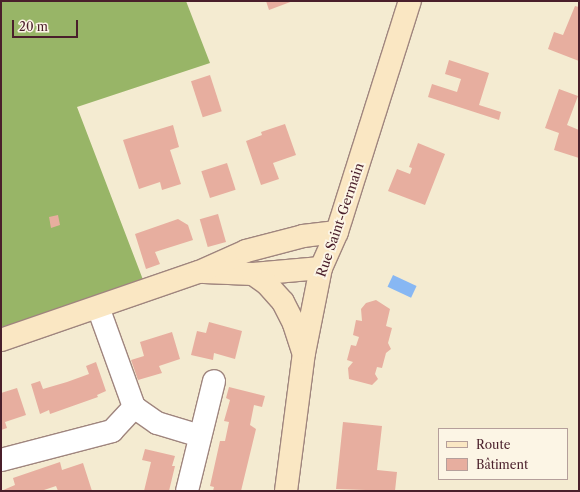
<!DOCTYPE html>
<meta charset="utf-8">
<style>
body{margin:0}
#map{position:relative;width:580px;height:492px;overflow:hidden;background:#f4ebd1;font-family:"Libre Caslon Text",serif}
div>[style]{position:absolute}
.forest>*{inset:0;background:#98b567}
.water>*{inset:0;background:#87b7f3;transform-origin:0 0}
.building>*{inset:0;background:#e7ae9f;transform-origin:0 0}
.roads{filter:drop-shadow(1px 0 #9f857e) drop-shadow(-1px 0 #9f857e) drop-shadow(0 1px #9f857e) drop-shadow(0 -1px #9f857e)}
.street>*{height:22px;margin:-11px;padding:0 11px;transform-origin:11px;border-radius:11px;background:#fff}
.secondary>*{height:22px;margin:-11px;padding:0 11px;transform-origin:11px;border-radius:11px;background:#fae7c3}
span{translate:-50% -50%;white-space:nowrap;text-align:center;line-height:1.15;-webkit-text-stroke:4px #fcf5e5;paint-order:stroke}
.street-label{font-size:13px;color:#4a1f2b}
.frame{position:absolute;inset:0;border:2px solid #4a1f2b;pointer-events:none}
.legend{position:absolute;left:438px;top:428px;width:130px;height:52px;box-sizing:border-box;background:#fcf5e5;border:1px solid #b59f9b;margin:0;padding:5px 7px;list-style:none;font-size:12px;color:#4a1f2b}
.legend li{display:flex;align-items:center;gap:8px;height:20px}
.legend b{width:20px;border:1px solid #b59f9b}
.scale{position:absolute;left:12px;top:20px;width:66px;height:18px;box-sizing:border-box;border:2px solid #4a1f2b;border-top:0;padding-left:5px;font-size:12px;line-height:14px;white-space:nowrap;color:#4a1f2b;-webkit-text-stroke:3px #fcf5e5;paint-order:stroke}
</style>
<div id="map">
<div class="forest">
<div style="clip-path:polygon(1px 1px,186px 1px,210px 63px,77px 107px,145px 285px,1px 327px)"></div>
</div>
<div class="water">
<div style="left:393px;top:275px;width:26px;height:13px;rotate:25deg"></div>
</div>
<div class="building">
<div style="clip-path:polygon(266px 1px,293px 1px,269px 10px)"></div>
<div style="clip-path:polygon(575px 6px,579px 7px,579px 61px,548px 49px,554px 32px,563px 35px)"></div>
<div style="clip-path:polygon(449px 60px,489px 73px,479px 105px,501px 112px,499px 120px,428px 97px,432px 84px,457px 92px,461px 79px,445px 74px)"></div>
<div style="left:210px;top:75px;width:38px;height:20px;rotate:72deg"></div>
<div style="clip-path:polygon(559px 89px,578px 96px,567px 125px,579px 130px,579px 158px,554px 150px,559px 133px,545px 128px)"></div>
<div style="clip-path:polygon(285px 124px,296px 155px,273px 163px,279px 179px,261px 185px,246px 141px,262px 135px,261px 132px)"></div>
<div style="clip-path:polygon(173px 125px,179px 147px,170px 150px,181px 184px,162px 190px,160px 182px,139px 189px,123px 140px)"></div>
<div style="clip-path:polygon(418px 143px,445px 154px,425px 205px,388px 191px,397px 169px,410px 174px,412px 168px,409px 167px)"></div>
<div style="left:227px;top:163px;width:28px;height:27px;rotate:72deg"></div>
<div style="left:218px;top:214px;width:29px;height:19px;rotate:74deg"></div>
<div style="clip-path:polygon(58px 215px,60px 225px,51px 228px,49px 217px)"></div>
<div style="clip-path:polygon(178px 219px,188px 225px,193px 240px,155px 252px,160px 264px,146px 269px,135px 234px)"></div>
<div style="clip-path:polygon(376px 300px,390px 309px,386px 326px,392px 328px,388px 343px,391px 349px,386px 353px,382px 368px,377px 367px,375px 374px,378px 379px,372px 385px,349px 379px,348px 368px,353px 362px,347px 360px,351px 345px,356px 346px,359px 337px,353px 335px,356px 320px,362px 321px,361px 309px,366px 303px)"></div>
<div style="clip-path:polygon(209px 322px,242px 331px,235px 359px,214px 353px,213px 360px,191px 355px,197px 331px,206px 333px)"></div>
<div style="clip-path:polygon(172px 332px,180px 359px,159px 366px,162px 373px,138px 380px,131px 360px,144px 356px,140px 342px)"></div>
<div style="clip-path:polygon(96px 362px,106px 391px,97px 395px,98px 397px,50px 414px,49px 410px,40px 414px,31px 384px,40px 381px,43px 389px,67px 382px,89px 374px,86px 366px)"></div>
<div style="clip-path:polygon(229px 387px,265px 396px,262px 407px,254px 405px,250px 425px,256px 429px,241px 491px,213px 491px,214px 487px,210px 486px,220px 441px,225px 441px,229px 422px,224px 421px,230px 400px,226px 398px)"></div>
<div style="clip-path:polygon(17px 388px,26px 415px,5px 422px,7px 428px,1px 430px,1px 393px)"></div>
<div style="clip-path:polygon(343px 422px,382px 426px,377px 470px,397px 472px,395px 491px,336px 489px)"></div>
<div style="clip-path:polygon(145px 449px,175px 456px,172px 466px,175px 466px,169px 491px,144px 491px,151px 462px,142px 460px)"></div>
<div style="clip-path:polygon(60px 462px,62px 470px,83px 463px,92px 491px,58px 491px,56px 486px,41px 491px,1px 491px,15px 485px,13px 478px)"></div>
</div>
<div class="roads">
<div class="street">
<div style="left:134px;top:407px;width:28px;rotate:35deg"></div>
<div style="left:157px;top:423px;width:45px;rotate:16.8deg"></div>
<div style="left:1px;top:460px;width:115px;rotate:-14.6deg"></div>
<div style="left:112px;top:431px;width:33px;rotate:-47deg"></div>
<div style="left:134px;top:407px;width:106px;rotate:-109.8deg"></div>
<div style="left:187px;top:491px;width:113px;rotate:-76.2deg"></div>
</div>
<div class="secondary">
<div style="left:204px;top:272px;width:49px;rotate:2.3deg"></div>
<div style="left:253px;top:274px;width:68px;rotate:-5deg"></div>
<div style="left:253px;top:274px;width:16px;rotate:35deg"></div>
<div style="left:266px;top:283px;width:25px;rotate:48deg"></div>
<div style="left:283px;top:302px;width:25px;rotate:63deg"></div>
<div style="left:294px;top:324px;width:28px;rotate:72deg"></div>
<div style="left:1px;top:340px;width:209px;rotate:-19deg"></div>
<div style="left:199px;top:272px;width:51px;rotate:-24.1deg"></div>
<div style="left:246px;top:251px;width:59px;rotate:-14.7deg"></div>
<div style="left:303px;top:236px;width:34px;rotate:-7deg"></div>
<div style="left:286px;top:491px;width:139px;rotate:-82.6deg"></div>
<div style="left:304px;top:353px;width:87px;rotate:-78.7deg"></div>
<div style="left:321px;top:268px;width:39px;rotate:-66deg"></div>
<div style="left:337px;top:232px;width:242px;rotate:-72.5deg"></div>
</div>
</div>
<div class="street-label">
<span style="left:340px;top:220px;rotate:-71deg">Rue Saint-Germain</span>
</div>
<div class="frame"></div>
<ul class="legend">
<li><b style="height:5px;background:#fae7c3"></b>Route</li>
<li><b style="height:11px;background:#e7ae9f"></b>Bâtiment</li>
</ul>
<div class="scale">20 m</div>
</div>
